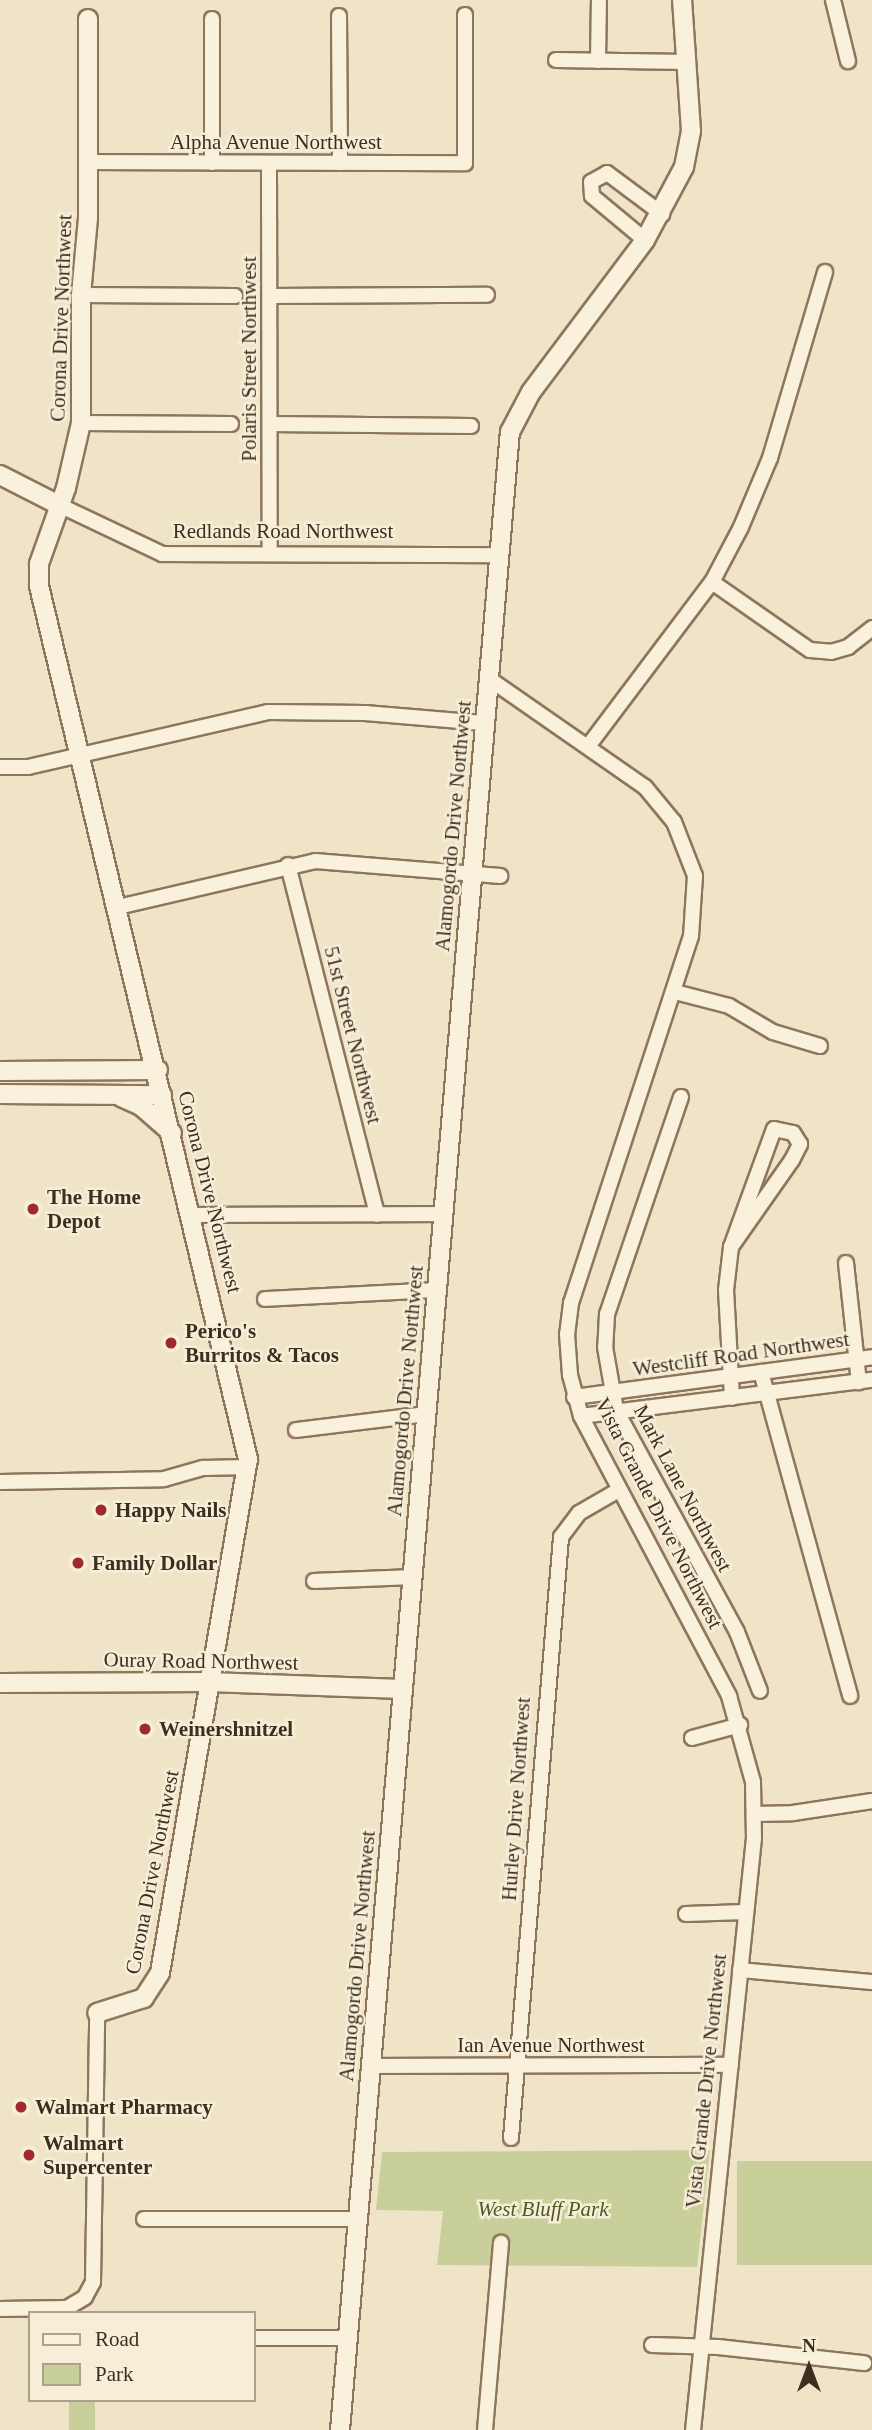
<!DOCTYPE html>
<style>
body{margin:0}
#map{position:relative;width:872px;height:2430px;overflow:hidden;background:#f0e4c8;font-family:"Times New Roman",serif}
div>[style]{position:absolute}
.green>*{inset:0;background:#c9cf9b;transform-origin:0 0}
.roads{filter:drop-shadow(2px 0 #8d765c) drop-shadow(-2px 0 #8d765c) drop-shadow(0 2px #8d765c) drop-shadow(0 -2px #8d765c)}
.minor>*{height:14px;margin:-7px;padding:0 7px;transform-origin:7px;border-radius:7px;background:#faf1dc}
.tertiary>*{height:18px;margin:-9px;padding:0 9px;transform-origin:9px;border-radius:9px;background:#faf1dc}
.dots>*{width:19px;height:19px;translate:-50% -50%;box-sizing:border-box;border:4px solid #f7eed8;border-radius:50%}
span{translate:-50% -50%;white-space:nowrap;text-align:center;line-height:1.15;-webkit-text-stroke:5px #f7eed8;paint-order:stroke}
.street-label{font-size:21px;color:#3d2e20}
.poi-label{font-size:21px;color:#3d2e20;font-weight:700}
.left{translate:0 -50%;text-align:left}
.park-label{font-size:21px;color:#4d5a26;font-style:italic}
.legend{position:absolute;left:28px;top:2311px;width:228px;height:91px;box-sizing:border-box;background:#f7eed8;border:2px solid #ada18e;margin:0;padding:9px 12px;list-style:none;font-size:21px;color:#3d2e20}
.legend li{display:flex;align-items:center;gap:14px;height:35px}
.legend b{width:35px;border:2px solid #ada18e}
.north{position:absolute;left:774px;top:2332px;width:70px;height:70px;-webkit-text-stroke:5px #f7eed8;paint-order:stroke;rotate:0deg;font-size:19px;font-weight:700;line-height:28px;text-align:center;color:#3d2e20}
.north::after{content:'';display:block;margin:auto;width:24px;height:32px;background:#3d2e20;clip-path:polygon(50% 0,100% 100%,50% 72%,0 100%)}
</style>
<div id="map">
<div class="green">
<div style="clip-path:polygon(710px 2150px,697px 2267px,437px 2265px,443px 2211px,376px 2210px,382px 2152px)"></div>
<div style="left:872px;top:2161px;width:104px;height:135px;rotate:90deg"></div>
<div style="left:69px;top:2400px;width:26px;height:30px"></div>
</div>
<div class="roads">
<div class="minor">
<div style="left:833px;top:0;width:63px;rotate:76.2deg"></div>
<div style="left:339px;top:16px;width:147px;rotate:89.6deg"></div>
<div style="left:212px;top:19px;width:144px;rotate:90deg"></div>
<div style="left:556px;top:60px;width:132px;rotate:0.9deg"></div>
<div style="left:598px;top:61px;width:61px;rotate:-89.1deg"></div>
<div style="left:87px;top:162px;width:378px;rotate:0.2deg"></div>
<div style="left:465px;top:163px;width:148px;rotate:-90deg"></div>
<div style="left:269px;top:163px;width:391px;rotate:89.9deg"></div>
<div style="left:645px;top:240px;width:69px;rotate:-140.3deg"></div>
<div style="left:592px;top:196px;width:14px;rotate:-94deg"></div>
<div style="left:591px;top:182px;width:18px;rotate:-29deg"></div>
<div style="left:607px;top:173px;width:69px;rotate:36.7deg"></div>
<div style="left:81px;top:295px;width:154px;rotate:0.4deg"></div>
<div style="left:270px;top:296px;width:217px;rotate:-0.3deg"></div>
<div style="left:81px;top:423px;width:150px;rotate:0.4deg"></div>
<div style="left:270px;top:424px;width:201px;rotate:0.6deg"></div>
<div style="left:59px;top:505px;width:114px;rotate:25.4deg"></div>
<div style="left:162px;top:554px;width:339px;rotate:0.2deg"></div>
<div style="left:712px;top:582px;width:119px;rotate:34.8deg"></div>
<div style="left:810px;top:650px;width:21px;rotate:5deg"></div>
<div style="left:831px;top:652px;width:18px;rotate:-16deg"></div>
<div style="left:848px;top:647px;width:31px;rotate:-38deg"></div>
<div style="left:488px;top:678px;width:191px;rotate:34.8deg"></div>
<div style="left:645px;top:787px;width:45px;rotate:50.4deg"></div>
<div style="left:674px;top:822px;width:58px;rotate:68.7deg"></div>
<div style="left:695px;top:876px;width:60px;rotate:93.8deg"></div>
<div style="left:691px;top:936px;width:386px;rotate:108.1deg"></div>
<div style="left:571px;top:1303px;width:31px;rotate:97deg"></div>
<div style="left:567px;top:1334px;width:41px;rotate:85.8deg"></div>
<div style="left:570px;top:1375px;width:42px;rotate:75deg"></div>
<div style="left:581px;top:1416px;width:317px;rotate:62.1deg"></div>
<div style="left:729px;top:1696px;width:89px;rotate:74.4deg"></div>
<div style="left:753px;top:1782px;width:56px;rotate:89deg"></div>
<div style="left:754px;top:1838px;width:595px;rotate:95.88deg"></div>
<div style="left:589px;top:745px;width:204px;rotate:-53deg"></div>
<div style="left:712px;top:582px;width:62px;rotate:-62.2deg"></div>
<div style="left:741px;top:527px;width:75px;rotate:-67.2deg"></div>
<div style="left:770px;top:458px;width:194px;rotate:-73.5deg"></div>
<div style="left:0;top:767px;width:28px"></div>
<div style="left:28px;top:767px;width:246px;rotate:-12.9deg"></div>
<div style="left:268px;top:712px;width:97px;rotate:0.6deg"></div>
<div style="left:365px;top:713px;width:119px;rotate:4.8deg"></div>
<div style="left:288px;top:865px;width:361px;rotate:75.7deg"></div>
<div style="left:118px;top:907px;width:202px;rotate:-13.1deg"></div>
<div style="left:315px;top:861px;width:186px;rotate:4.6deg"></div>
<div style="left:675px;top:992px;width:56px;rotate:14.5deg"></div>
<div style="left:729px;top:1006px;width:51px;rotate:30.6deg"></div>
<div style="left:773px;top:1032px;width:49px;rotate:16.6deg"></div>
<div style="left:681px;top:1097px;width:229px;rotate:108.8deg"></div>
<div style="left:607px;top:1314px;width:33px;rotate:93deg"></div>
<div style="left:605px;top:1347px;width:64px;rotate:80.1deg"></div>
<div style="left:616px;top:1410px;width:253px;rotate:61.4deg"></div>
<div style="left:737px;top:1632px;width:63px;rotate:68.7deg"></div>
<div style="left:192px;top:1215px;width:250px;rotate:-0.2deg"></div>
<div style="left:731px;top:1247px;width:106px;rotate:-55deg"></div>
<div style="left:792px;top:1160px;width:18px;rotate:-63deg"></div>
<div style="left:800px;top:1144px;width:13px;rotate:-122deg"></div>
<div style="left:793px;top:1133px;width:19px;rotate:-168deg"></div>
<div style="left:774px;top:1129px;width:126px;rotate:110deg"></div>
<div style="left:731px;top:1247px;width:43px;rotate:96.6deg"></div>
<div style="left:726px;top:1290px;width:108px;rotate:86.8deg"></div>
<div style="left:846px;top:1263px;width:120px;rotate:83.8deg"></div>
<div style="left:265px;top:1299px;width:172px;rotate:-3deg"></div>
<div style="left:761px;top:1372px;width:336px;rotate:74.6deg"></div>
<div style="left:574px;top:1397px;width:301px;rotate:-7.6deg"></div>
<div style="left:581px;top:1416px;width:293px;rotate:-7.1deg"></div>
<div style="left:296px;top:1430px;width:131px;rotate:-7deg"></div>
<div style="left:0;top:1482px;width:164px;rotate:-1deg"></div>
<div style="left:164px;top:1479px;width:41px;rotate:-15.8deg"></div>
<div style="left:203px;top:1468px;width:45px;rotate:-1.3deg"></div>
<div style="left:314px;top:1581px;width:99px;rotate:-2.3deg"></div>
<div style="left:692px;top:1738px;width:50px;rotate:-15.2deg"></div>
<div style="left:754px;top:1814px;width:39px;rotate:-1deg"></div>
<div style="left:793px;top:1813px;width:80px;rotate:-8.6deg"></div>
<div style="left:686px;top:1914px;width:59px;rotate:-1.9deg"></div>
<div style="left:740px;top:1970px;width:133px;rotate:5.2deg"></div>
<div style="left:371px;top:2066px;width:360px;rotate:-0.2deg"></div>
<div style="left:511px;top:2138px;width:603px;rotate:-85.24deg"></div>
<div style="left:561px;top:1537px;width:30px;rotate:-53deg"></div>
<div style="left:579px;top:1513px;width:44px;rotate:-30.1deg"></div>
<div style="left:144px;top:2219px;width:215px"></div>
<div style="left:0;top:2309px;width:67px;rotate:-0.9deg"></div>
<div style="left:67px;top:2308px;width:21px;rotate:-31deg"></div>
<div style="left:85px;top:2297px;width:17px;rotate:-62deg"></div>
<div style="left:93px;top:2282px;width:269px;rotate:-89.1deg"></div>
<div style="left:254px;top:2338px;width:93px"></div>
<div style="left:652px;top:2345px;width:66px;rotate:1.7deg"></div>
<div style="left:718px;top:2347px;width:147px;rotate:6.3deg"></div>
<div style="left:485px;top:2430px;width:188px;rotate:-85.1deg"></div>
</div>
<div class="tertiary">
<div style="left:88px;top:19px;width:199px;rotate:90deg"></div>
<div style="left:88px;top:218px;width:77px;rotate:95.2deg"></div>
<div style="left:81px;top:295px;width:128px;rotate:90deg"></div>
<div style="left:81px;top:423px;width:67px;rotate:103deg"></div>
<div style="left:66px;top:488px;width:81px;rotate:109.6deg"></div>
<div style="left:39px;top:564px;width:22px;rotate:90deg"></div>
<div style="left:39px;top:586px;width:898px;rotate:76.54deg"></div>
<div style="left:248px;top:1459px;width:521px;rotate:99.72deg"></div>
<div style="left:160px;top:1973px;width:30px;rotate:123deg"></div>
<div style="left:144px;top:1998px;width:49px;rotate:162.3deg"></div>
<div style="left:0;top:475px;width:66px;rotate:27deg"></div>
<div style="left:0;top:1071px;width:158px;rotate:-0.4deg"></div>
<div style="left:0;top:1094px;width:162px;rotate:0.4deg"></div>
<div style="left:121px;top:1097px;width:22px;rotate:24deg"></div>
<div style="left:141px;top:1106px;width:41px;rotate:41.1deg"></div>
<div style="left:0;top:1683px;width:209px;rotate:-0.3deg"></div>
<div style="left:209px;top:1682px;width:193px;rotate:2.1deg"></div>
<div style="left:340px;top:2430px;width:2005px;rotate:-85.14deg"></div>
<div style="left:510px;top:432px;width:45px;rotate:-62.3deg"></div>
<div style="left:531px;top:392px;width:190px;rotate:-53.1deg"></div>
<div style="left:645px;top:240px;width:83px;rotate:-61.9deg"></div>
<div style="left:684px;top:167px;width:37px;rotate:-79deg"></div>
<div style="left:691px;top:131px;width:131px;rotate:-93.9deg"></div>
</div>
</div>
<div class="dots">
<div style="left:33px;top:1209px;background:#9e2a2b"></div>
<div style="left:171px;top:1343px;background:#9e2a2b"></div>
<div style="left:101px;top:1510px;background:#9e2a2b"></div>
<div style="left:78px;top:1563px;background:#9e2a2b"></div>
<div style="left:145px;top:1729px;background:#9e2a2b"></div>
<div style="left:21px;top:2107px;background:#9e2a2b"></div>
<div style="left:29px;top:2155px;background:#9e2a2b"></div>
</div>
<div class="street-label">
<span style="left:276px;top:142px">Alpha Avenue Northwest</span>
<span style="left:61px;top:318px;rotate:-88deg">Corona Drive Northwest</span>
<span style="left:249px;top:359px;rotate:-90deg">Polaris Street Northwest</span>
<span style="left:283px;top:531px">Redlands Road Northwest</span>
<span style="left:453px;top:826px;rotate:-85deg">Alamogordo Drive Northwest</span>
<span style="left:353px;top:1035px;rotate:76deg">51st Street Northwest</span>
<span style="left:210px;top:1192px;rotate:76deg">Corona Drive Northwest</span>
<span style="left:741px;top:1354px;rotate:-8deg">Westcliff Road Northwest</span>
<span style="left:405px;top:1391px;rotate:-85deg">Alamogordo Drive Northwest</span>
<span style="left:683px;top:1488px;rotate:62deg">Mark Lane Northwest</span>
<span style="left:659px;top:1513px;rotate:63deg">Vista Grande Drive Northwest</span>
<span style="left:201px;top:1661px;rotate:1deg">Ouray Road Northwest</span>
<span style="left:516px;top:1799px;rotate:-86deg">Hurley Drive Northwest</span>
<span style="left:152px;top:1872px;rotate:-79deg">Corona Drive Northwest</span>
<span style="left:357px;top:1956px;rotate:-85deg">Alamogordo Drive Northwest</span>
<span style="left:551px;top:2045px">Ian Avenue Northwest</span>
<span style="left:706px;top:2081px;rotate:-84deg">Vista Grande Drive Northwest</span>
</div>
<div class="poi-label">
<span class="left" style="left:47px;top:1209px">The Home<br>Depot</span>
<span class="left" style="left:185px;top:1343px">Perico's<br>Burritos &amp; Tacos</span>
<span class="left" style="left:115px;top:1510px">Happy Nails</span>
<span class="left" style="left:92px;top:1563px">Family Dollar</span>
<span class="left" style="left:159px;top:1729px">Weinershnitzel</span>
<span class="left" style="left:35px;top:2107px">Walmart Pharmacy</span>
<span class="left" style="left:43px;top:2155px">Walmart<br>Supercenter</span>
</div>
<div class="park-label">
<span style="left:543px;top:2209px">West Bluff Park</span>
</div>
<ul class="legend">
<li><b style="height:9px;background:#faf1dc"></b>Road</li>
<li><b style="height:19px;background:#c9cf9b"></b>Park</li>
</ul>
<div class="north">N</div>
</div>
